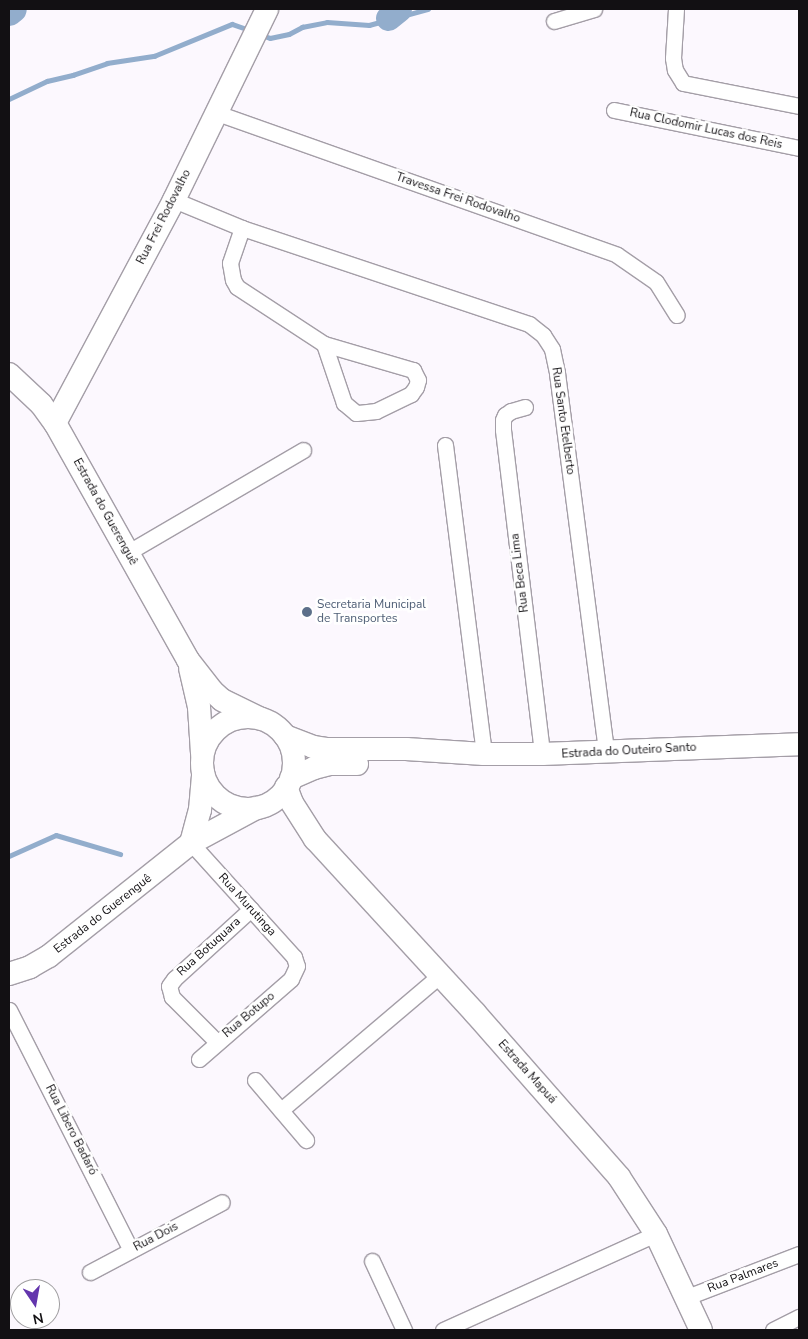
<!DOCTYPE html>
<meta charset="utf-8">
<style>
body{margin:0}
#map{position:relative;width:808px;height:1339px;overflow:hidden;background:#fcf8fe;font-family:"Nunito Sans",sans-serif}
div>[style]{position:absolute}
.stream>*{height:4.5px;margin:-2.25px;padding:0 2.25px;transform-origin:2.25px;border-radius:2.25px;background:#92adcc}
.river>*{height:25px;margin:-12.5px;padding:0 12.5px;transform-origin:12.5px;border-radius:12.5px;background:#92adcc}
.roads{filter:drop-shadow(1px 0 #a49ea7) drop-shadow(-1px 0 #a49ea7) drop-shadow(0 1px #a49ea7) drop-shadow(0 -1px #a49ea7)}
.street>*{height:15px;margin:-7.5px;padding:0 7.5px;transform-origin:7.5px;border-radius:7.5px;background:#fff}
.secondary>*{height:22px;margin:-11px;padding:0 11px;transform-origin:11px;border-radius:11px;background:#fff}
.secondary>.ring{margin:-11px;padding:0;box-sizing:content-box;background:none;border:22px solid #fff;border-radius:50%}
.dots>*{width:14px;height:14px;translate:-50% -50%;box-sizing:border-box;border:2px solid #fff;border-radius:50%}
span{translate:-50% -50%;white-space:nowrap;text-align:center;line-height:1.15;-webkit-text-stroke:5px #fff;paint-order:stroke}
.street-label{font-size:12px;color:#121013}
.service-label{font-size:12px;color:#4e5e75}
.left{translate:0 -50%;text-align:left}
.frame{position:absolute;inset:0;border:10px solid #121013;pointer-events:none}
.north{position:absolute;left:10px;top:1279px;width:50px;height:50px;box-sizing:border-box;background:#fff;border:1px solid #a09fa1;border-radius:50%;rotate:168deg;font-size:14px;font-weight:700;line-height:20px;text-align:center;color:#121013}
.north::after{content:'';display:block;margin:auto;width:18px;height:22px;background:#6335ad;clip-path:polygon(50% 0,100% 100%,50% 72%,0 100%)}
</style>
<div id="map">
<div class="stream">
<div style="left:261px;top:35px;width:9px;rotate:18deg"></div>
<div style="left:270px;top:38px;width:19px;rotate:-12deg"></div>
<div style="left:289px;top:34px;width:15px;rotate:-28deg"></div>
<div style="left:302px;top:27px;width:25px;rotate:-11deg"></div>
<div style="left:327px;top:22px;width:42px;rotate:4.1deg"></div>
<div style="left:369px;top:25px;width:61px;rotate:-15.2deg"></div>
<div style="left:9px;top:99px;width:42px;rotate:-25.3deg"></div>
<div style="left:47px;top:81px;width:27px;rotate:-13deg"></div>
<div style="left:73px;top:75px;width:36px;rotate:-19deg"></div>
<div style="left:107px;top:63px;width:48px;rotate:-8.5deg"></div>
<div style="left:154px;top:56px;width:84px;rotate:-22.3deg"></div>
<div style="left:232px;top:24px;width:18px;rotate:19deg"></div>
<div style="left:9px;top:856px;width:51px;rotate:-24.1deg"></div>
<div style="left:56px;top:835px;width:67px;rotate:16.5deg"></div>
</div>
<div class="river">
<div style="left:9px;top:13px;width:6px;rotate:-39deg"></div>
<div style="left:388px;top:18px;width:14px;rotate:-39deg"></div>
</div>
<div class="roads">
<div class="street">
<div style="left:676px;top:9px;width:49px;rotate:93.5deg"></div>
<div style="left:673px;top:58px;width:12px;rotate:81deg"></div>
<div style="left:675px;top:70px;width:15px;rotate:58deg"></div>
<div style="left:683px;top:83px;width:118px;rotate:11.2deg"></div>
<div style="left:554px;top:21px;width:42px;rotate:-16.7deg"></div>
<div style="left:614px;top:110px;width:189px;rotate:11.6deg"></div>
<div style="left:217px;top:113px;width:424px;rotate:19.5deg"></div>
<div style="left:617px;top:255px;width:47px;rotate:34.7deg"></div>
<div style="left:656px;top:282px;width:39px;rotate:58deg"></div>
<div style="left:174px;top:200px;width:74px;rotate:22.4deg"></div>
<div style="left:242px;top:228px;width:303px;rotate:18.5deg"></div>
<div style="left:529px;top:324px;width:18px;rotate:38deg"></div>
<div style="left:543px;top:335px;width:17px;rotate:57deg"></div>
<div style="left:552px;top:349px;width:25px;rotate:78deg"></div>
<div style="left:557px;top:373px;width:382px;rotate:82.6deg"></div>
<div style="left:242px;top:228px;width:37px;rotate:109deg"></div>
<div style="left:230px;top:263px;width:17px;rotate:80deg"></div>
<div style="left:233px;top:280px;width:8px;rotate:60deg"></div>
<div style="left:237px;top:287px;width:104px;rotate:33.2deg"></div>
<div style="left:324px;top:344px;width:93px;rotate:16.3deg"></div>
<div style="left:413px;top:370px;width:11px;rotate:63deg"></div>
<div style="left:418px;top:380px;width:7px;rotate:106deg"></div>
<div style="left:416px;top:387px;width:9px;rotate:126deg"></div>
<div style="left:411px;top:394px;width:39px;rotate:154deg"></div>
<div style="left:376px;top:411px;width:20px;rotate:174deg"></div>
<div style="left:356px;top:413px;width:16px;rotate:-140deg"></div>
<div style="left:344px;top:403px;width:62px;rotate:-108.7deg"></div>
<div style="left:525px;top:407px;width:15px;rotate:164deg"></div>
<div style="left:511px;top:411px;width:7px;rotate:146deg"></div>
<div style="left:505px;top:415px;width:5px;rotate:112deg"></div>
<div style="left:503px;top:420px;width:10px;rotate:90deg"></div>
<div style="left:503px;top:430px;width:326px;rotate:83.1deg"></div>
<div style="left:445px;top:445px;width:311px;rotate:82.8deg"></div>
<div style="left:127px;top:553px;width:204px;rotate:-30.3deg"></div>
<div style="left:191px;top:843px;width:154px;rotate:47.9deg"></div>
<div style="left:294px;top:957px;width:9px;rotate:72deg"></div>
<div style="left:297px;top:966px;width:14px;rotate:115deg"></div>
<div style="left:291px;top:979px;width:122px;rotate:139deg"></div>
<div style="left:9px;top:1010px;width:269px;rotate:63.1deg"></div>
<div style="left:217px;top:1042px;width:64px;rotate:-135deg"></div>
<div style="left:172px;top:997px;width:11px;rotate:-105deg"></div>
<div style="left:169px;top:986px;width:9px;rotate:-54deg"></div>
<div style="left:174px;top:979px;width:104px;rotate:-42.3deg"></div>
<div style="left:255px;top:1080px;width:79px;rotate:49.6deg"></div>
<div style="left:281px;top:1110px;width:209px;rotate:-40.3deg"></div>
<div style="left:372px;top:1261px;width:76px;rotate:65.1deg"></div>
<div style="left:90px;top:1272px;width:149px;rotate:-27.9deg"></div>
<div style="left:687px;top:1297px;width:120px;rotate:-21deg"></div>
<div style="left:443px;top:1330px;width:234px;rotate:-24.3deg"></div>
<div style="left:773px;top:1330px;width:29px;rotate:-27deg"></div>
</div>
<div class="secondary">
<div style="left:9px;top:374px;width:44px;rotate:43.2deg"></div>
<div style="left:41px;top:404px;width:24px;rotate:54deg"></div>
<div style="left:55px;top:423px;width:272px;rotate:60.7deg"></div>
<div style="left:188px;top:660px;width:39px;rotate:52deg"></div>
<div style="left:212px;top:691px;width:13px;rotate:42deg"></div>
<div style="left:222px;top:700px;width:41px;rotate:25.9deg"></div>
<div style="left:55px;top:423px;width:253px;rotate:-61.9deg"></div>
<div style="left:174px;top:200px;width:212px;rotate:-64deg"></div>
<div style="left:190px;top:668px;width:40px;rotate:77deg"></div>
<div style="left:199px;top:707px;width:46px;rotate:86.3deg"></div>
<div class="ring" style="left:202px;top:717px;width:70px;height:70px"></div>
<div style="left:285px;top:736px;width:30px;rotate:21deg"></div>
<div style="left:313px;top:747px;width:15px;rotate:8deg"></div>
<div style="left:328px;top:749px;width:78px"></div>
<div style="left:406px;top:749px;width:78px;rotate:3.7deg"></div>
<div style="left:484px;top:754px;width:58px"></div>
<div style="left:542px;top:754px;width:257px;rotate:-2.2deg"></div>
<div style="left:291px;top:778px;width:25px;rotate:-23deg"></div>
<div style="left:314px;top:768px;width:16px;rotate:-14deg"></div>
<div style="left:330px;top:764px;width:27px"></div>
<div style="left:286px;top:787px;width:17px;rotate:69deg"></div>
<div style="left:292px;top:803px;width:43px;rotate:57.4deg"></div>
<div style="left:315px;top:839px;width:236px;rotate:47.4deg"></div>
<div style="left:475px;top:1013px;width:218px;rotate:48.7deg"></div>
<div style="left:619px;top:1177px;width:68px;rotate:57deg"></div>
<div style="left:656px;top:1234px;width:106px;rotate:64.9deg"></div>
<div style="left:191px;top:843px;width:34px;rotate:-75deg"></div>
<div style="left:200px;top:810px;width:37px;rotate:-85deg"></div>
<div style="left:9px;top:974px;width:22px;rotate:-18deg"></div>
<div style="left:30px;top:967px;width:22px;rotate:-30deg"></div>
<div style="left:49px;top:956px;width:181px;rotate:-38.5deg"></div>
<div style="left:191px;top:843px;width:74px;rotate:-28.3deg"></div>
</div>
</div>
<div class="dots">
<div style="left:307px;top:612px;background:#5c6f8a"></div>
</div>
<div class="street-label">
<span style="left:706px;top:129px;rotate:12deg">Rua Clodomir Lucas dos Reis</span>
<span style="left:458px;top:198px;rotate:19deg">Travessa Frei Rodovalho</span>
<span style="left:164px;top:217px;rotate:-63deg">Rua Frei Rodovalho</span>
<span style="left:563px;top:421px;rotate:82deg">Rua Santo Etelberto</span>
<span style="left:105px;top:512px;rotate:61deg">Estrada do Guerenguê</span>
<span style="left:520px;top:573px;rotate:-97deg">Rua Beca Lima</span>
<span style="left:629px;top:751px;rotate:-3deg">Estrada do Outeiro Santo</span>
<span style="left:247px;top:905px;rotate:48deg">Rua Murutinga</span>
<span style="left:103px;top:914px;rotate:-38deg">Estrada do Guerenguê</span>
<span style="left:209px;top:947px;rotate:-42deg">Rua Botuquara</span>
<span style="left:249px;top:1015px;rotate:-40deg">Rua Botupo</span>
<span style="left:527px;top:1072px;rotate:48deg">Estrada Mapuá</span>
<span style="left:71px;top:1130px;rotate:63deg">Rua Libero Badaró</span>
<span style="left:156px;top:1237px;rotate:-28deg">Rua Dois</span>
<span style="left:743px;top:1276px;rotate:-21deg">Rua Palmares</span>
</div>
<div class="service-label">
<span class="left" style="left:317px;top:612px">Secretaria Municipal<br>de Transportes</span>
</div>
<div class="frame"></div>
<div class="north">N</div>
</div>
